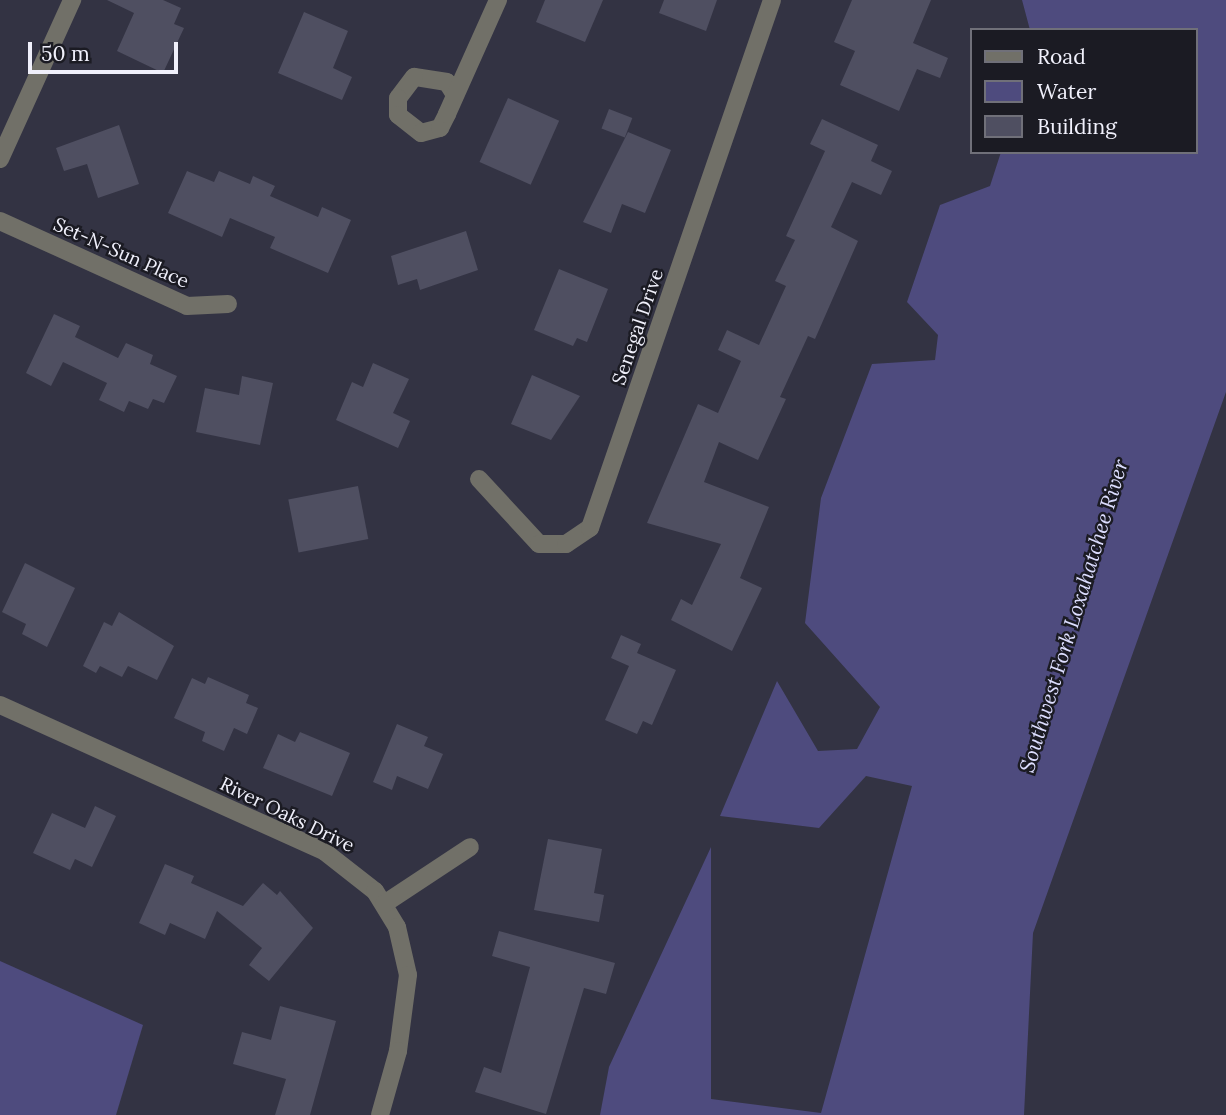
<!DOCTYPE html>
<style>
body{margin:0}
#map{position:relative;width:1226px;height:1115px;overflow:hidden;background:#333343;font-family:Lora,serif}
div>[style]{position:absolute}
.water>*{inset:0;background:#4e4b7e}
.building>*{inset:0;background:#4f4f61;transform-origin:0 0}
.street>*{height:18px;margin:-9px;padding:0 9px;transform-origin:9px;border-radius:9px;background:#717068}
span{translate:-50% -50%;white-space:nowrap;text-align:center;line-height:1.15;-webkit-text-stroke:5px #1b1b23;paint-order:stroke}
.street-label{font-size:19px;color:#f0f0fb}
.water-label{font-size:21px;color:#dcddfe;font-style:italic}
.legend{position:absolute;left:970px;top:28px;width:228px;height:126px;box-sizing:border-box;background:#1b1b23;border:2px solid #707079;margin:0;padding:9px 12px;list-style:none;font-size:21px;color:#f0f0fb}
.legend li{display:flex;align-items:center;gap:14px;height:35px}
.legend b{width:35px;border:2px solid #707079}
.scale{position:absolute;left:28px;top:42px;width:150px;height:32px;box-sizing:border-box;border:4px solid #f0f0fb;border-top:0;padding-left:9px;font-size:21px;line-height:24px;white-space:nowrap;color:#f0f0fb;-webkit-text-stroke:5px #1b1b23;paint-order:stroke}
</style>
<div id="map">
<div class="water">
<div style="clip-path:polygon(1022px 0,1226px 0,1226px 392px,1033px 933px,1024px 1115px,600px 1115px,609px 1067px,711px 847px,711px 1099px,821px 1113px,912px 786px,866px 776px,819px 828px,720px 816px,777px 681px,818px 751px,857px 749px,880px 707px,805px 623px,821px 498px,872px 364px,935px 360px,938px 335px,907px 302px,940px 205px,990px 186px,1001px 152px,1196px 152px,1196px 30px,1030px 30px)"></div>
<div style="clip-path:polygon(0 961px,143px 1025px,116px 1115px,0 1115px)"></div>
</div>
<div class="building">
<div style="clip-path:polygon(107px 0,163px 0,181px 8px,174px 24px,184px 28px,163px 73px,117px 51px,134px 13px)"></div>
<div style="clip-path:polygon(545px 0,603px 0,585px 42px,536px 22px)"></div>
<div style="clip-path:polygon(664px 0,717px 0,706px 31px,659px 13px)"></div>
<div style="clip-path:polygon(852px 0,931px 0,913px 43px,948px 58px,940px 78px,917px 69px,899px 111px,840px 85px,855px 51px,834px 42px)"></div>
<div style="clip-path:polygon(304px 12px,348px 31px,333px 68px,352px 77px,342px 100px,278px 73px)"></div>
<div style="left:508px;top:98px;width:56px;height:70px;rotate:24deg"></div>
<div style="left:609px;top:109px;width:25px;height:21px;rotate:21deg"></div>
<div style="clip-path:polygon(822px 119px,878px 145px,871px 161px,892px 171px,881px 195px,852px 182px,831px 227px,858px 241px,815px 339px,808px 336px,780px 397px,786px 399px,758px 460px,719px 442px,704px 482px,769px 507px,740px 578px,762px 588px,732px 651px,671px 620px,681px 599px,692px 605px,721px 544px,647px 523px,698px 404px,718px 413px,741px 361px,718px 350px,727px 330px,759px 345px,786px 286px,775px 281px,795px 240px,786px 236px,825px 151px,810px 144px)"></div>
<div style="clip-path:polygon(119px 125px,139px 184px,98px 198px,87px 164px,64px 171px,56px 148px)"></div>
<div style="clip-path:polygon(628px 132px,671px 150px,645px 213px,622px 204px,611px 233px,583px 222px)"></div>
<div style="clip-path:polygon(187px 171px,214px 182px,219px 171px,250px 184px,253px 176px,275px 186px,270px 196px,318px 217px,322px 207px,351px 220px,328px 273px,270px 248px,275px 237px,230px 218px,222px 237px,168px 213px)"></div>
<div style="clip-path:polygon(466px 231px,478px 270px,420px 290px,417px 279px,398px 285px,391px 256px)"></div>
<div style="clip-path:polygon(559px 269px,608px 289px,587px 342px,577px 338px,573px 346px,534px 330px)"></div>
<div style="clip-path:polygon(54px 314px,80px 326px,75px 337px,118px 358px,126px 343px,153px 355px,150px 364px,177px 376px,164px 403px,153px 399px,148px 409px,129px 401px,124px 412px,99px 400px,107px 383px,63px 362px,51px 386px,26px 373px)"></div>
<div style="clip-path:polygon(373px 363px,409px 379px,393px 413px,410px 421px,398px 448px,336px 420px,352px 382px,363px 387px)"></div>
<div style="clip-path:polygon(532px 375px,580px 396px,551px 440px,511px 424px)"></div>
<div style="clip-path:polygon(242px 376px,273px 383px,260px 445px,196px 432px,205px 388px,239px 395px)"></div>
<div style="left:358px;top:486px;width:54px;height:71px;rotate:79deg"></div>
<div style="clip-path:polygon(25px 563px,75px 588px,47px 647px,22px 634px,26px 624px,2px 612px)"></div>
<div style="clip-path:polygon(119px 612px,174px 646px,157px 680px,128px 666px,122px 677px,100px 666px,96px 673px,83px 666px,104px 622px,112px 626px)"></div>
<div style="clip-path:polygon(621px 635px,641px 644px,637px 653px,676px 670px,652px 725px,643px 721px,637px 734px,605px 720px,629px 666px,611px 658px)"></div>
<div style="clip-path:polygon(208px 677px,249px 695px,246px 703px,258px 708px,247px 734px,234px 728px,224px 751px,202px 741px,205px 732px,174px 718px,192px 678px,205px 684px)"></div>
<div style="clip-path:polygon(397px 724px,428px 737px,424px 746px,443px 754px,428px 789px,397px 776px,392px 790px,373px 782px)"></div>
<div style="clip-path:polygon(300px 732px,350px 753px,332px 796px,263px 768px,278px 734px,295px 742px)"></div>
<div style="clip-path:polygon(95px 806px,116px 816px,92px 867px,75px 859px,70px 870px,33px 853px,52px 813px,85px 828px)"></div>
<div style="clip-path:polygon(548px 839px,602px 849px,594px 893px,604px 895px,599px 922px,534px 910px)"></div>
<div style="clip-path:polygon(165px 864px,194px 876px,191px 883px,243px 906px,263px 883px,277px 895px,280px 891px,313px 928px,269px 981px,249px 965px,262px 948px,217px 911px,205px 939px,170px 923px,165px 935px,139px 923px)"></div>
<div style="clip-path:polygon(499px 931px,615px 963px,606px 994px,584px 988px,546px 1114px,475px 1092px,484px 1067px,501px 1073px,530px 967px,492px 956px)"></div>
<div style="clip-path:polygon(280px 1006px,336px 1021px,310px 1115px,275px 1115px,286px 1079px,233px 1064px,242px 1032px,271px 1040px)"></div>
</div>
<div class="street">
<div style="left:455px;top:95px;width:15px;rotate:-122deg"></div>
<div style="left:447px;top:82px;width:33px;rotate:-171deg"></div>
<div style="left:414px;top:77px;width:26px;rotate:127deg"></div>
<div style="left:398px;top:98px;width:17px;rotate:90deg"></div>
<div style="left:398px;top:115px;width:29px;rotate:38deg"></div>
<div style="left:421px;top:133px;width:20px;rotate:-15deg"></div>
<div style="left:440px;top:128px;width:16px;rotate:-63deg"></div>
<div style="left:447px;top:114px;width:125px;rotate:-65.9deg"></div>
<div style="left:0;top:159px;width:175px;rotate:-65.6deg"></div>
<div style="left:0;top:221px;width:205px;rotate:24.4deg"></div>
<div style="left:187px;top:306px;width:41px;rotate:-2.8deg"></div>
<div style="left:479px;top:479px;width:88px;rotate:47.3deg"></div>
<div style="left:539px;top:544px;width:27px"></div>
<div style="left:566px;top:544px;width:29px;rotate:-34deg"></div>
<div style="left:590px;top:528px;width:558px;rotate:-70.98deg"></div>
<div style="left:0;top:705px;width:357px;rotate:24.3deg"></div>
<div style="left:325px;top:852px;width:63px;rotate:38deg"></div>
<div style="left:375px;top:891px;width:42px;rotate:58.6deg"></div>
<div style="left:397px;top:927px;width:49px;rotate:77.1deg"></div>
<div style="left:408px;top:975px;width:77px;rotate:97.5deg"></div>
<div style="left:398px;top:1051px;width:66px;rotate:105.7deg"></div>
<div style="left:384px;top:904px;width:103px;rotate:-33.5deg"></div>
</div>
<div class="street-label">
<span style="left:121px;top:253px;rotate:24deg">Set-N-Sun Place</span>
<span style="left:638px;top:327px;rotate:-71deg">Senegal Drive</span>
<span style="left:287px;top:815px;rotate:26deg">River Oaks Drive</span>
</div>
<div class="water-label">
<span style="left:1074px;top:616px;rotate:-73deg">Southwest Fork Loxahatchee River</span>
</div>
<ul class="legend">
<li><b style="height:9px;background:#717068"></b>Road</li>
<li><b style="height:19px;background:#4e4b7e"></b>Water</li>
<li><b style="height:19px;background:#4f4f61"></b>Building</li>
</ul>
<div class="scale">50 m</div>
</div>
